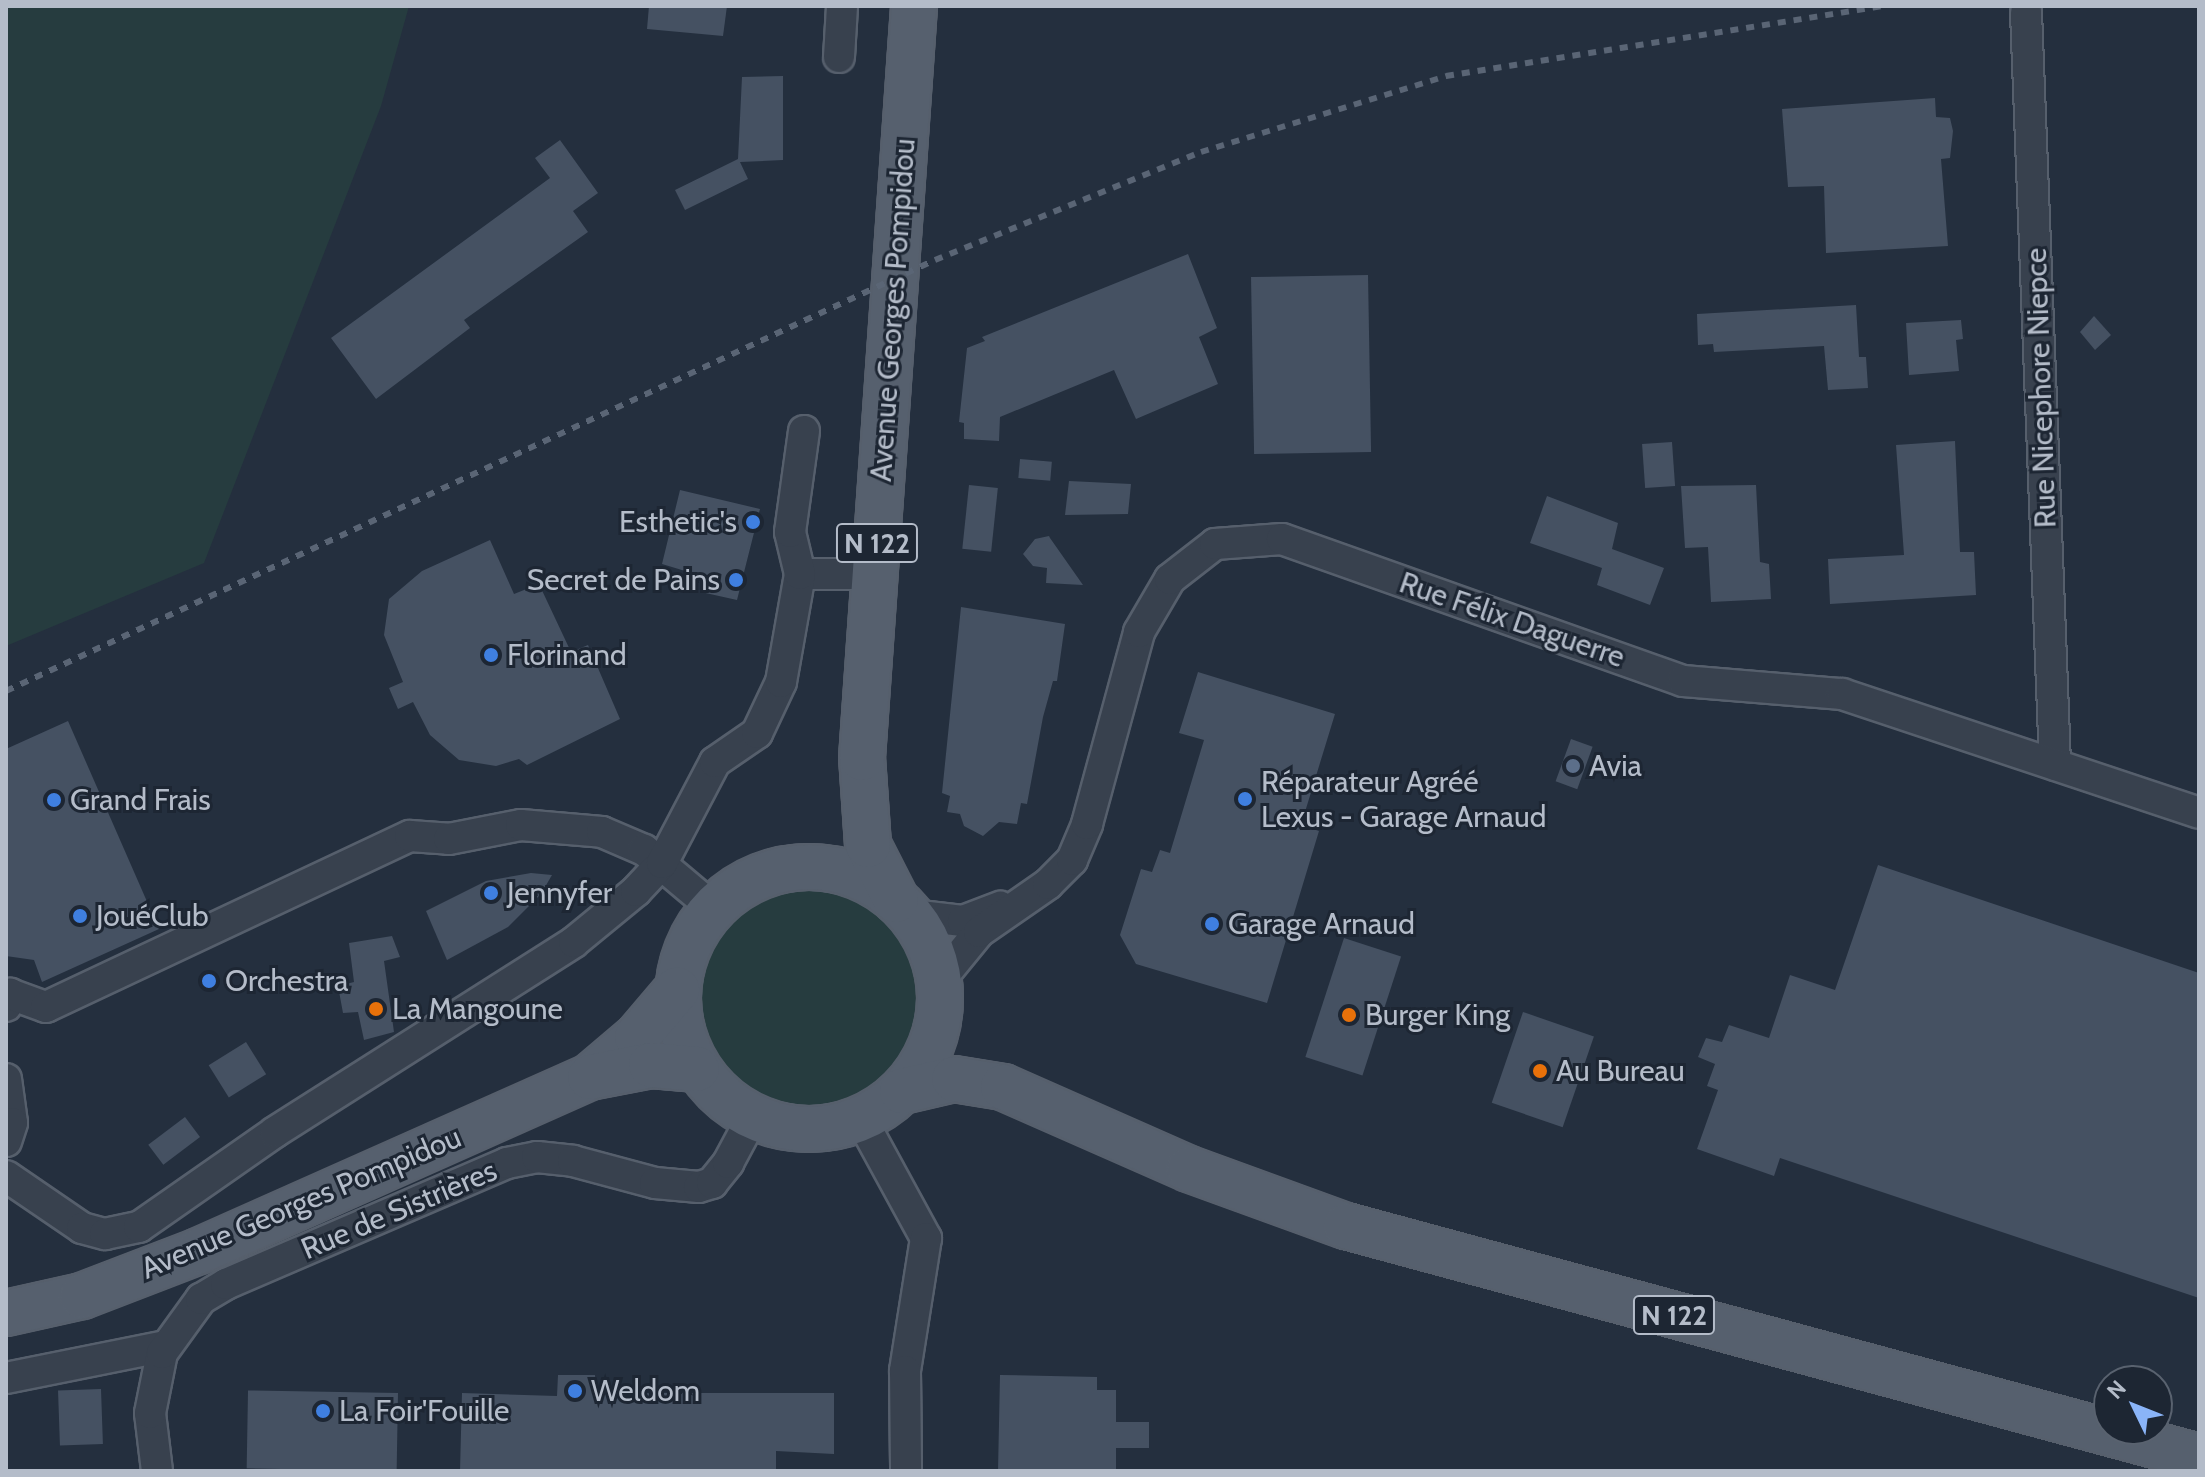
<!DOCTYPE html>
<meta charset="utf-8">
<style>
body{margin:0}
#map{position:relative;width:2205px;height:1477px;overflow:hidden;background:#242f3e;font-family:Cabin,sans-serif}
div>[style]{position:absolute}
.green>*{inset:0;background:#263c3f}
.round{border-radius:50%}
.building>*{inset:0;background:#455162;transform-origin:0 0}
.roads{filter:drop-shadow(2px 0 #565f6c) drop-shadow(-2px 0 #565f6c) drop-shadow(0 2px #565f6c) drop-shadow(0 -2px #565f6c)}
.street>*{height:30px;margin:-15px;padding:0 15px;transform-origin:15px;border-radius:15px;background:#38414e}
.primary>*{height:44px;margin:-22px;padding:0 22px;transform-origin:22px;border-radius:22px;background:#56606e}
.primary>.ring{margin:-22px;padding:0;box-sizing:content-box;background:none;border:44px solid #56606e;border-radius:50%}
.rail>*{height:6px;margin-top:-3px;transform-origin:0;background:repeating-linear-gradient(90deg,#5a6575 0 8px,transparent 0 16px)}
.dots>*{width:22px;height:22px;translate:-50% -50%;box-sizing:border-box;border:4px solid #1d2633;border-radius:50%}
span{translate:-50% -50%;white-space:nowrap;text-align:center;line-height:1.15;-webkit-text-stroke:6px #1d2633;paint-order:stroke}
.shield-label span{padding:2px 6px;background:#1d2633;border:2px solid;border-radius:6px;-webkit-text-stroke-width:0}
.shield-label{font-size:28px;color:#b4bcc9;font-weight:700}
.street-label{font-size:30px;color:#b4bcc9}
.poi-label{font-size:30px;color:#b4bcc9}
.right{translate:-100% -50%;text-align:right}
.left{translate:0 -50%;text-align:left}
.frame{position:absolute;inset:0;border:8px solid #b4bcc9;pointer-events:none}
.north{position:absolute;left:2093px;top:1365px;width:80px;height:80px;box-sizing:border-box;background:#1d2633;border:2px solid #59626f;border-radius:50%;rotate:313deg;font-size:22px;font-weight:700;line-height:32px;text-align:center;color:#b4bcc9}
.north::after{content:'';display:block;margin:auto;width:28px;height:36px;background:#8ab4f8;clip-path:polygon(50% 0,100% 100%,50% 72%,0 100%)}
</style>
<div id="map">
<div class="green">
<div style="clip-path:polygon(6px 6px,409px 6px,381px 106px,204px 563px,6px 646px)"></div>
<div class="round" style="left:694px;top:884px;width:226px;height:226px"></div>
</div>
<div class="building">
<div style="clip-path:polygon(649px 6px,727px 6px,723px 36px,647px 29px)"></div>
<div style="clip-path:polygon(783px 76px,783px 160px,740px 162px,748px 179px,685px 210px,675px 190px,738px 159px,742px 77px)"></div>
<div style="clip-path:polygon(1935px 98px,1936px 117px,1950px 118px,1953px 131px,1950px 158px,1941px 159px,1948px 246px,1826px 253px,1824px 186px,1788px 187px,1782px 109px)"></div>
<div style="clip-path:polygon(560px 140px,598px 193px,573px 211px,588px 232px,464px 320px,470px 328px,376px 399px,331px 338px,550px 178px,535px 158px)"></div>
<div style="clip-path:polygon(1188px 254px,1217px 328px,1199px 337px,1218px 384px,1136px 419px,1114px 370px,1000px 417px,999px 441px,964px 439px,964px 423px,959px 422px,967px 348px,985px 341px,982px 337px)"></div>
<div style="left:1368px;top:275px;width:177px;height:117px;rotate:89deg"></div>
<div style="clip-path:polygon(1856px 305px,1859px 357px,1866px 357px,1868px 388px,1828px 390px,1824px 346px,1714px 352px,1713px 344px,1698px 345px,1697px 314px)"></div>
<div style="clip-path:polygon(2094px 316px,2111px 335px,2095px 350px,2080px 332px)"></div>
<div style="clip-path:polygon(1961px 320px,1963px 339px,1956px 340px,1959px 371px,1909px 375px,1906px 323px)"></div>
<div style="clip-path:polygon(1955px 441px,1960px 552px,1974px 552px,1976px 595px,1830px 604px,1828px 559px,1904px 555px,1896px 445px)"></div>
<div style="left:1672px;top:442px;width:44px;height:30px;rotate:86deg"></div>
<div style="left:1020px;top:459px;width:32px;height:19px;rotate:5deg"></div>
<div style="clip-path:polygon(1069px 481px,1131px 484px,1128px 514px,1065px 515px)"></div>
<div style="left:969px;top:485px;width:29px;height:64px;rotate:6deg"></div>
<div style="clip-path:polygon(1756px 485px,1760px 562px,1769px 564px,1771px 599px,1711px 602px,1708px 547px,1685px 548px,1681px 486px)"></div>
<div style="clip-path:polygon(680px 490px,760px 509px,737px 600px,701px 592px,705px 577px,662px 564px)"></div>
<div style="clip-path:polygon(1547px 496px,1618px 523px,1612px 549px,1664px 568px,1650px 605px,1597px 585px,1602px 568px,1530px 543px)"></div>
<div style="clip-path:polygon(1049px 536px,1050px 538px,1083px 585px,1046px 583px,1047px 568px,1033px 566px,1023px 554px,1035px 539px)"></div>
<div style="clip-path:polygon(490px 540px,514px 594px,539px 584px,571px 652px,588px 645px,620px 719px,527px 765px,519px 759px,496px 766px,459px 760px,430px 735px,413px 702px,398px 709px,389px 688px,403px 682px,384px 635px,389px 599px,422px 571px)"></div>
<div style="clip-path:polygon(961px 607px,1065px 624px,1057px 681px,1053px 681px,1043px 717px,1027px 804px,1021px 803px,1017px 824px,999px 822px,983px 836px,964px 826px,960px 814px,947px 812px,950px 796px,942px 793px)"></div>
<div style="clip-path:polygon(1198px 672px,1335px 714px,1301px 825px,1319px 831px,1267px 1003px,1136px 964px,1120px 935px,1141px 869px,1152px 872px,1160px 850px,1170px 853px,1204px 740px,1179px 733px)"></div>
<div style="clip-path:polygon(68px 721px,159px 929px,42px 982px,34px 960px,6px 956px,6px 749px)"></div>
<div style="left:1571px;top:739px;width:23px;height:45px;rotate:20deg"></div>
<div style="clip-path:polygon(1878px 865px,2199px 973px,2199px 1298px,1780px 1158px,1774px 1176px,1697px 1149px,1718px 1090px,1707px 1086px,1715px 1064px,1698px 1057px,1706px 1038px,1722px 1042px,1729px 1025px,1769px 1038px,1790px 975px,1835px 990px)"></div>
<div style="clip-path:polygon(531px 873px,552px 875px,541px 894px,508px 927px,447px 960px,426px 911px,486px 881px)"></div>
<div style="clip-path:polygon(392px 936px,400px 957px,384px 961px,394px 1032px,364px 1040px,358px 1012px,343px 1013px,338px 986px,354px 982px,349px 943px)"></div>
<div style="left:1344px;top:938px;width:60px;height:125px;rotate:18deg"></div>
<div style="left:1523px;top:1012px;width:75px;height:96px;rotate:19deg"></div>
<div style="left:246px;top:1042px;width:38px;height:44px;rotate:58deg"></div>
<div style="left:185px;top:1117px;width:25px;height:46px;rotate:53deg"></div>
<div style="clip-path:polygon(558px 1375px,595px 1375px,596px 1393px,834px 1393px,834px 1454px,776px 1451px,776px 1471px,460px 1471px,462px 1393px,557px 1396px)"></div>
<div style="clip-path:polygon(1000px 1375px,1097px 1377px,1097px 1390px,1116px 1390px,1116px 1422px,1149px 1422px,1149px 1448px,1116px 1448px,1116px 1471px,998px 1471px)"></div>
<div style="left:101px;top:1389px;width:55px;height:43px;rotate:88deg"></div>
<div style="left:398px;top:1393px;width:78px;height:150px;rotate:91deg"></div>
</div>
<div class="roads">
<div class="street">
<div style="left:2026px;top:12px;width:753px;rotate:87.79deg"></div>
<div style="left:839px;top:57px;width:51px;rotate:-86.6deg"></div>
<div style="left:800px;top:574px;width:75px"></div>
<div style="left:911px;top:915px;width:52px;rotate:6.6deg"></div>
<div style="left:963px;top:921px;width:40px;rotate:-21deg"></div>
<div style="left:939px;top:981px;width:63px;rotate:-50.8deg"></div>
<div style="left:979px;top:932px;width:84px;rotate:-34.8deg"></div>
<div style="left:1048px;top:884px;width:34px;rotate:-45deg"></div>
<div style="left:1072px;top:860px;width:39px;rotate:-67deg"></div>
<div style="left:1087px;top:824px;width:199px;rotate:-74.8deg"></div>
<div style="left:1139px;top:632px;width:61px;rotate:-59.7deg"></div>
<div style="left:1170px;top:579px;width:57px;rotate:-37.9deg"></div>
<div style="left:1215px;top:544px;width:67px;rotate:-4.3deg"></div>
<div style="left:1282px;top:539px;width:425px;rotate:19.5deg"></div>
<div style="left:1683px;top:681px;width:160px;rotate:4.7deg"></div>
<div style="left:1842px;top:694px;width:376px;rotate:18.4deg"></div>
<div style="left:6px;top:1006px;width:13px;rotate:-72deg"></div>
<div style="left:10px;top:994px;width:38px;rotate:20deg"></div>
<div style="left:46px;top:1007px;width:402px;rotate:-25.2deg"></div>
<div style="left:410px;top:836px;width:39px;rotate:4deg"></div>
<div style="left:449px;top:839px;width:73px;rotate:-11deg"></div>
<div style="left:521px;top:825px;width:81px;rotate:4.9deg"></div>
<div style="left:602px;top:832px;width:46px;rotate:23.2deg"></div>
<div style="left:644px;top:850px;width:90px;rotate:40deg"></div>
<div style="left:6px;top:1079px;width:44px;rotate:82.2deg"></div>
<div style="left:12px;top:1123px;width:19px;rotate:108deg"></div>
<div style="left:861px;top:1119px;width:136px;rotate:61.4deg"></div>
<div style="left:926px;top:1238px;width:135px;rotate:99deg"></div>
<div style="left:905px;top:1371px;width:100px;rotate:89.4deg"></div>
<div style="left:6px;top:1176px;width:92px;rotate:34.4deg"></div>
<div style="left:82px;top:1228px;width:24px;rotate:15deg"></div>
<div style="left:105px;top:1234px;width:35px;rotate:-12deg"></div>
<div style="left:139px;top:1227px;width:166px;rotate:-34.9deg"></div>
<div style="left:275px;top:1132px;width:354px;rotate:-32.4deg"></div>
<div style="left:574px;top:942px;width:80px;rotate:-39.4deg"></div>
<div style="left:636px;top:891px;width:38px;rotate:-47deg"></div>
<div style="left:662px;top:863px;width:114px;rotate:-62.3deg"></div>
<div style="left:715px;top:762px;width:51px;rotate:-34.6deg"></div>
<div style="left:757px;top:733px;width:56px;rotate:-64.8deg"></div>
<div style="left:781px;top:682px;width:110px;rotate:-80deg"></div>
<div style="left:800px;top:574px;width:43px;rotate:-103.4deg"></div>
<div style="left:790px;top:532px;width:102px;rotate:-82.1deg"></div>
<div style="left:6px;top:1378px;width:163px;rotate:-11.3deg"></div>
<div style="left:157px;top:1471px;width:58px;rotate:-96.9deg"></div>
<div style="left:150px;top:1413px;width:61px;rotate:-78.7deg"></div>
<div style="left:162px;top:1353px;width:67px;rotate:-54.2deg"></div>
<div style="left:201px;top:1299px;width:29px;rotate:-31deg"></div>
<div style="left:226px;top:1284px;width:306px;rotate:-23.3deg"></div>
<div style="left:507px;top:1163px;width:31px;rotate:-11deg"></div>
<div style="left:537px;top:1157px;width:36px;rotate:6deg"></div>
<div style="left:573px;top:1161px;width:85px;rotate:15deg"></div>
<div style="left:655px;top:1183px;width:44px;rotate:5.2deg"></div>
<div style="left:699px;top:1187px;width:14px;rotate:-17deg"></div>
<div style="left:712px;top:1183px;width:26px;rotate:-51deg"></div>
<div style="left:728px;top:1163px;width:51px;rotate:-61.9deg"></div>
</div>
<div class="primary">
<div class="ring" style="left:678px;top:867px;width:218px;height:218px"></div>
<div style="left:896px;top:900px;width:62px;rotate:-117deg"></div>
<div style="left:868px;top:845px;width:87px;rotate:-93.9deg"></div>
<div style="left:862px;top:758px;width:754px;rotate:-86.04deg"></div>
<div style="left:592px;top:1075px;width:59px;rotate:-40.2deg"></div>
<div style="left:637px;top:1037px;width:62px;rotate:-49.6deg"></div>
<div style="left:902px;top:1091px;width:53px;rotate:-13deg"></div>
<div style="left:954px;top:1079px;width:50px;rotate:9.3deg"></div>
<div style="left:1003px;top:1087px;width:203px;rotate:23.8deg"></div>
<div style="left:1189px;top:1169px;width:167px;rotate:20deg"></div>
<div style="left:1346px;top:1226px;width:884px;rotate:15.15deg"></div>
<div style="left:6px;top:1313px;width:78px;rotate:-12.6deg"></div>
<div style="left:82px;top:1296px;width:125px;rotate:-21deg"></div>
<div style="left:199px;top:1251px;width:428px;rotate:-24deg"></div>
<div style="left:590px;top:1077px;width:62px;rotate:-11.1deg"></div>
<div style="left:651px;top:1065px;width:46px;rotate:5deg"></div>
</div>
</div>
<div class="rail">
<div style="left:6px;top:691px;width:1024px;rotate:-24.89deg"></div>
<div style="left:935px;top:260px;width:287px;rotate:-22.1deg"></div>
<div style="left:1201px;top:152px;width:257px;rotate:-17.2deg"></div>
<div style="left:1446px;top:76px;width:445px;rotate:-9.1deg"></div>
</div>
<div class="dots">
<div style="left:753px;top:522px;background:#3f7fe0"></div>
<div style="left:736px;top:580px;background:#3f7fe0"></div>
<div style="left:491px;top:655px;background:#3f7fe0"></div>
<div style="left:1573px;top:766px;background:#5c6f8a"></div>
<div style="left:1245px;top:799px;background:#3f7fe0"></div>
<div style="left:54px;top:800px;background:#3f7fe0"></div>
<div style="left:491px;top:893px;background:#3f7fe0"></div>
<div style="left:80px;top:916px;background:#3f7fe0"></div>
<div style="left:1212px;top:924px;background:#3f7fe0"></div>
<div style="left:209px;top:981px;background:#3f7fe0"></div>
<div style="left:376px;top:1009px;background:#e8710a"></div>
<div style="left:1349px;top:1015px;background:#e8710a"></div>
<div style="left:1540px;top:1071px;background:#e8710a"></div>
<div style="left:575px;top:1391px;background:#3f7fe0"></div>
<div style="left:323px;top:1411px;background:#3f7fe0"></div>
</div>
<div class="shield-label">
<span style="left:877px;top:543px">N 122</span>
<span style="left:1674px;top:1315px">N 122</span>
</div>
<div class="street-label">
<span style="left:893px;top:310px;rotate:-86deg">Avenue Georges Pompidou</span>
<span style="left:2041px;top:388px;rotate:-92deg">Rue Nicephore Niepce</span>
<span style="left:1512px;top:620px;rotate:19deg">Rue Félix Daguerre</span>
<span style="left:301px;top:1203px;rotate:-23deg">Avenue Georges Pompidou</span>
<span style="left:399px;top:1210px;rotate:-23deg">Rue de Sistrières</span>
</div>
<div class="poi-label">
<span class="right" style="left:737px;top:522px">Esthetic's</span>
<span class="right" style="left:720px;top:580px">Secret de Pains</span>
<span class="left" style="left:507px;top:655px">Florinand</span>
<span class="left" style="left:1589px;top:766px">Avia</span>
<span class="left" style="left:1261px;top:799px">Réparateur Agréé<br>Lexus - Garage Arnaud</span>
<span class="left" style="left:70px;top:800px">Grand Frais</span>
<span class="left" style="left:507px;top:893px">Jennyfer</span>
<span class="left" style="left:96px;top:916px">JouéClub</span>
<span class="left" style="left:1228px;top:924px">Garage Arnaud</span>
<span class="left" style="left:225px;top:981px">Orchestra</span>
<span class="left" style="left:392px;top:1009px">La Mangoune</span>
<span class="left" style="left:1365px;top:1015px">Burger King</span>
<span class="left" style="left:1556px;top:1071px">Au Bureau</span>
<span class="left" style="left:591px;top:1391px">Weldom</span>
<span class="left" style="left:339px;top:1411px">La Foir'Fouille</span>
</div>
<div class="frame"></div>
<div class="north">N</div>
</div>
